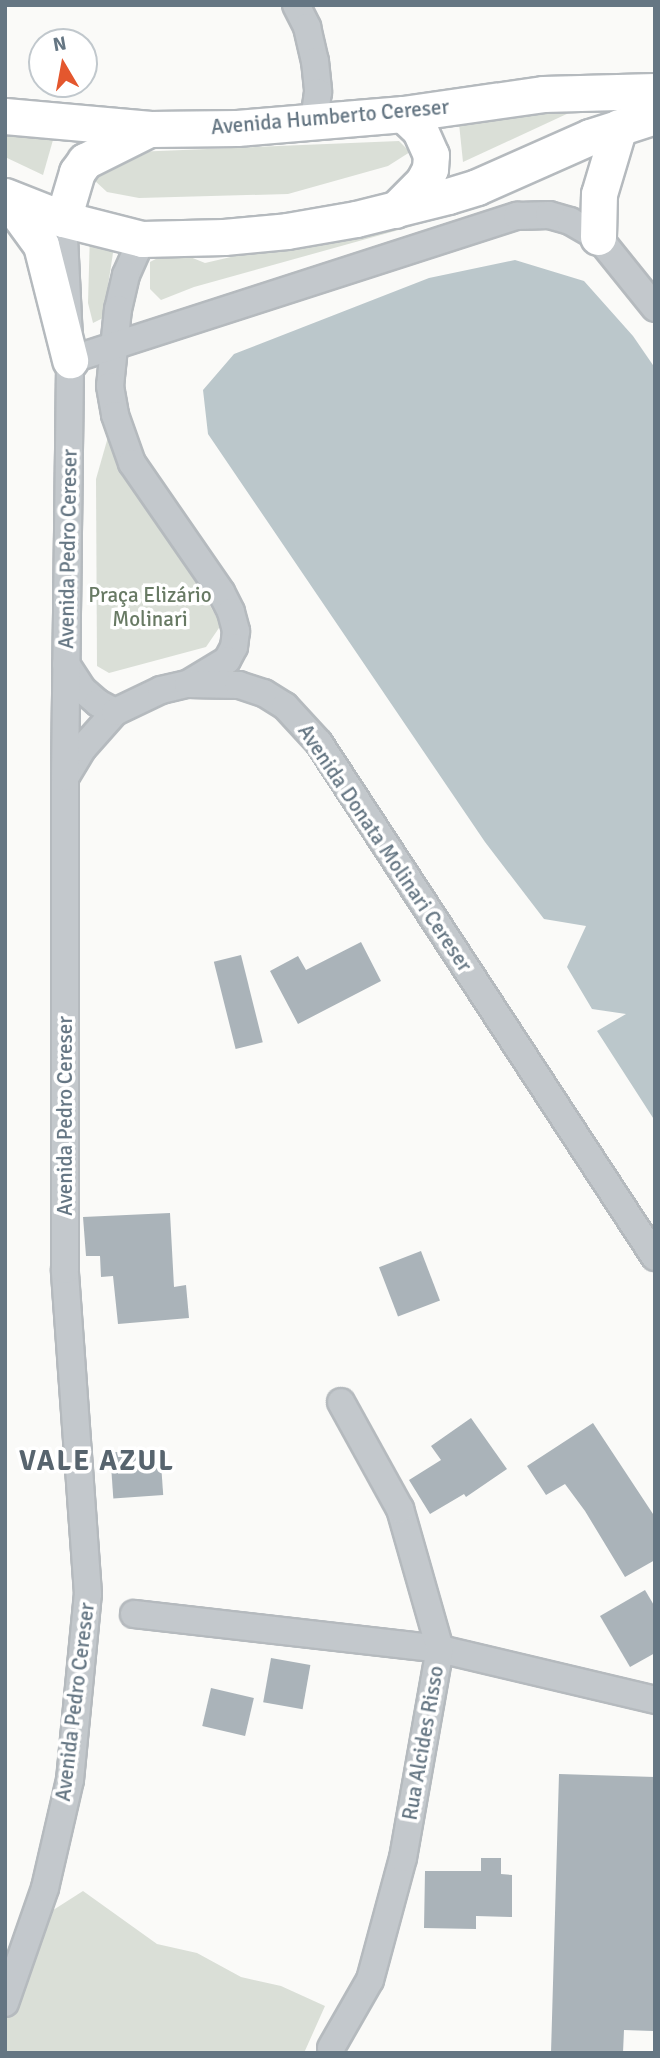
<!DOCTYPE html>
<meta charset="utf-8">
<style>
body{margin:0}
#map{position:relative;width:660px;height:2058px;overflow:hidden;background:#fafaf8;font-family:Signika,sans-serif}
div>[style]{position:absolute}
.green>*{inset:0;background:#dadfd7}
.water>*{inset:0;background:#bbc7cb}
.building>*{inset:0;background:#aab3b9;transform-origin:0 0}
.roads{filter:drop-shadow(2px 0 #b5babe) drop-shadow(-2px 0 #b5babe) drop-shadow(0 2px #b5babe) drop-shadow(0 -2px #b5babe)}
.minor>*{height:26px;margin:-13px;padding:0 13px;transform-origin:13px;border-radius:13px;background:#c3c8cc}
.major>*{height:35px;margin:-17.5px;padding:0 17.5px;transform-origin:17.5px;border-radius:17.5px;background:#fff}
span{translate:-50% -50%;white-space:nowrap;text-align:center;line-height:1.15;-webkit-text-stroke:7px #fff;paint-order:stroke}
.street-label{font-size:21px;color:#657683}
.park-label{font-size:21px;color:#687a64}
.district-label{font-size:28px;color:#57646e;font-weight:700;letter-spacing:2px}
.frame{position:absolute;inset:0;border:7px solid #657683;pointer-events:none}
.north{position:absolute;left:28px;top:28px;width:70px;height:70px;box-sizing:border-box;background:#fff;border:2px solid #c1c8cd;border-radius:50%;rotate:350deg;font-size:19px;font-weight:700;line-height:28px;text-align:center;color:#657683}
.north::after{content:'';display:block;margin:auto;width:24px;height:32px;background:#e4572e;clip-path:polygon(50% 0,100% 100%,50% 72%,0 100%)}
</style>
<div id="map">
<div class="green">
<div style="clip-path:polygon(612px 93px,463px 162px,458px 114px)"></div>
<div style="clip-path:polygon(5px 123px,55px 133px,43px 175px,5px 157px)"></div>
<div style="clip-path:polygon(399px 141px,410px 152px,388px 166px,288px 194px,139px 198px,107px 192px,94px 180px,110px 153px)"></div>
<div style="clip-path:polygon(407px 216px,413px 226px,194px 287px,161px 300px,150px 289px,150px 262px,173px 250px,205px 263px)"></div>
<div style="clip-path:polygon(90px 233px,115px 240px,103px 318px,93px 323px,88px 303px)"></div>
<div style="clip-path:polygon(108px 437px,146px 493px,221px 625px,206px 647px,109px 673px,97px 666px,96px 479px)"></div>
<div style="clip-path:polygon(83px 1891px,157px 1944px,197px 1953px,241px 1977px,281px 1986px,325px 2006px,304px 2053px,5px 2053px,5px 2021px,17px 1999px,47px 1914px)"></div>
</div>
<div class="water">
<div style="clip-path:polygon(515px 260px,584px 281px,633px 336px,655px 368px,655px 1121px,597px 1031px,626px 1014px,592px 1009px,567px 967px,586px 926px,544px 919px,485px 842px,208px 434px,203px 390px,234px 354px,429px 278px)"></div>
</div>
<div class="building">
<div style="clip-path:polygon(361px 942px,381px 981px,298px 1024px,270px 971px,298px 956px,306px 970px)"></div>
<div style="left:241px;top:955px;width:90px;height:28px;rotate:76deg"></div>
<div style="clip-path:polygon(170px 1213px,174px 1287px,186px 1285px,189px 1318px,118px 1324px,113px 1276px,101px 1277px,100px 1256px,86px 1256px,83px 1217px)"></div>
<div style="left:421px;top:1251px;width:53px;height:45px;rotate:69deg"></div>
<div style="clip-path:polygon(471px 1418px,507px 1469px,466px 1497px,464px 1494px,430px 1514px,409px 1480px,441px 1460px,431px 1446px)"></div>
<div style="clip-path:polygon(593px 1423px,655px 1517px,655px 1560px,625px 1577px,585px 1511px,565px 1484px,546px 1495px,527px 1466px)"></div>
<div style="left:160px;top:1449px;width:46px;height:50px;rotate:86deg"></div>
<div style="clip-path:polygon(645px 1590px,655px 1607px,655px 1653px,630px 1667px,600px 1616px)"></div>
<div style="left:271px;top:1658px;width:40px;height:45px;rotate:10deg"></div>
<div style="left:211px;top:1688px;width:44px;height:39px;rotate:13deg"></div>
<div style="clip-path:polygon(559px 1774px,655px 1777px,653px 2031px,624px 2030px,623px 2053px,551px 2053px)"></div>
<div style="clip-path:polygon(481px 1858px,501px 1858px,501px 1874px,512px 1875px,512px 1917px,476px 1916px,476px 1929px,424px 1928px,425px 1871px,481px 1871px)"></div>
</div>
<div class="roads">
<div class="minor">
<div style="left:296px;top:5px;width:25px;rotate:63deg"></div>
<div style="left:307px;top:27px;width:35px;rotate:77deg"></div>
<div style="left:315px;top:61px;width:31px;rotate:84deg"></div>
<div style="left:318px;top:92px;width:29px;rotate:98deg"></div>
<div style="left:142px;top:239px;width:39px;rotate:114deg"></div>
<div style="left:126px;top:275px;width:35px;rotate:103deg"></div>
<div style="left:118px;top:309px;width:77px;rotate:95.9deg"></div>
<div style="left:110px;top:386px;width:29px;rotate:80deg"></div>
<div style="left:115px;top:415px;width:51px;rotate:70.5deg"></div>
<div style="left:132px;top:463px;width:157px;rotate:55.4deg"></div>
<div style="left:221px;top:592px;width:22px;rotate:63deg"></div>
<div style="left:231px;top:612px;width:20px;rotate:75deg"></div>
<div style="left:236px;top:631px;width:16px;rotate:97deg"></div>
<div style="left:234px;top:647px;width:15px;rotate:118deg"></div>
<div style="left:227px;top:660px;width:44px;rotate:148.8deg"></div>
<div style="left:70px;top:360px;width:470px;rotate:-17.9deg"></div>
<div style="left:517px;top:216px;width:32px;rotate:-2deg"></div>
<div style="left:549px;top:215px;width:22px;rotate:16deg"></div>
<div style="left:570px;top:221px;width:32px;rotate:30deg"></div>
<div style="left:598px;top:237px;width:91px;rotate:51.2deg"></div>
<div style="left:66px;top:664px;width:30px;rotate:57deg"></div>
<div style="left:82px;top:689px;width:21px;rotate:41deg"></div>
<div style="left:98px;top:703px;width:19px;rotate:28deg"></div>
<div style="left:66px;top:776px;width:33px;rotate:-59deg"></div>
<div style="left:83px;top:748px;width:48px;rotate:-48.4deg"></div>
<div style="left:115px;top:712px;width:51px;rotate:-25.6deg"></div>
<div style="left:161px;top:690px;width:28px;rotate:-13deg"></div>
<div style="left:188px;top:684px;width:51px;rotate:1.1deg"></div>
<div style="left:239px;top:685px;width:26px;rotate:18deg"></div>
<div style="left:264px;top:693px;width:25px;rotate:32deg"></div>
<div style="left:285px;top:706px;width:50px;rotate:47.4deg"></div>
<div style="left:319px;top:743px;width:614px;rotate:56.83deg"></div>
<div style="left:134px;top:1614px;width:308px;rotate:6.5deg"></div>
<div style="left:440px;top:1649px;width:221px;rotate:13.3deg"></div>
<div style="left:5px;top:2003px;width:122px;rotate:-70.8deg"></div>
<div style="left:45px;top:1888px;width:111px;rotate:-77deg"></div>
<div style="left:70px;top:1780px;width:187px;rotate:-84.5deg"></div>
<div style="left:88px;top:1594px;width:325px;rotate:-94.1deg"></div>
<div style="left:65px;top:1270px;width:493px;rotate:-90deg"></div>
<div style="left:65px;top:777px;width:417px;rotate:-89.3deg"></div>
<div style="left:70px;top:360px;width:141px;rotate:-92.8deg"></div>
<div style="left:331px;top:2048px;width:78px;rotate:-60.2deg"></div>
<div style="left:370px;top:1980px;width:126px;rotate:-74.9deg"></div>
<div style="left:403px;top:1858px;width:212px;rotate:-80deg"></div>
<div style="left:440px;top:1649px;width:146px;rotate:-105.9deg"></div>
<div style="left:400px;top:1509px;width:122px;rotate:-118.9deg"></div>
</div>
<div class="major">
<div style="left:5px;top:116px;width:146px;rotate:5.1deg"></div>
<div style="left:150px;top:129px;width:87px;rotate:-0.7deg"></div>
<div style="left:237px;top:128px;width:167px;rotate:-4.8deg"></div>
<div style="left:403px;top:114px;width:141px;rotate:-8.1deg"></div>
<div style="left:543px;top:94px;width:112px;rotate:-1.5deg"></div>
<div style="left:5px;top:196px;width:62px;rotate:21.6deg"></div>
<div style="left:63px;top:219px;width:81px;rotate:14.2deg"></div>
<div style="left:142px;top:239px;width:82px;rotate:-1.4deg"></div>
<div style="left:224px;top:237px;width:63px;rotate:-5.4deg"></div>
<div style="left:287px;top:231px;width:70px;rotate:-9.9deg"></div>
<div style="left:356px;top:219px;width:95px;rotate:-14deg"></div>
<div style="left:448px;top:196px;width:30px;rotate:-17deg"></div>
<div style="left:477px;top:187px;width:124px;rotate:-23.9deg"></div>
<div style="left:590px;top:137px;width:68px;rotate:-17.9deg"></div>
<div style="left:6px;top:197px;width:59px;rotate:53.9deg"></div>
<div style="left:41px;top:245px;width:119px;rotate:75.8deg"></div>
<div style="left:395px;top:210px;width:40px;rotate:-45deg"></div>
<div style="left:423px;top:182px;width:15px;rotate:-62deg"></div>
<div style="left:430px;top:169px;width:14px;rotate:-86deg"></div>
<div style="left:431px;top:155px;width:27px;rotate:-114deg"></div>
<div style="left:420px;top:130px;width:23px;rotate:-137deg"></div>
<div style="left:63px;top:219px;width:49px;rotate:-73.4deg"></div>
<div style="left:77px;top:172px;width:14px;rotate:-54deg"></div>
<div style="left:85px;top:161px;width:69px;rotate:-26.6deg"></div>
<div style="left:598px;top:237px;width:43px;rotate:-88.7deg"></div>
<div style="left:599px;top:194px;width:70px;rotate:-73.4deg"></div>
</div>
</div>
<div class="street-label">
<span style="left:330px;top:117px;rotate:-5deg">Avenida Humberto Cereser</span>
<span style="left:68px;top:549px;rotate:-89deg">Avenida Pedro Cereser</span>
<span style="left:385px;top:848px;rotate:56deg">Avenida Donata Molinari Cereser</span>
<span style="left:65px;top:1116px;rotate:-90deg">Avenida Pedro Cereser</span>
<span style="left:75px;top:1702px;rotate:-83deg">Avenida Pedro Cereser</span>
<span style="left:423px;top:1743px;rotate:-80deg">Rua Alcides Risso</span>
</div>
<div class="park-label">
<span style="left:150px;top:607px">Praça Elizário<br>Molinari</span>
</div>
<div class="district-label">
<span style="left:97px;top:1461px">VALE AZUL</span>
</div>
<div class="frame"></div>
<div class="north">N</div>
</div>
